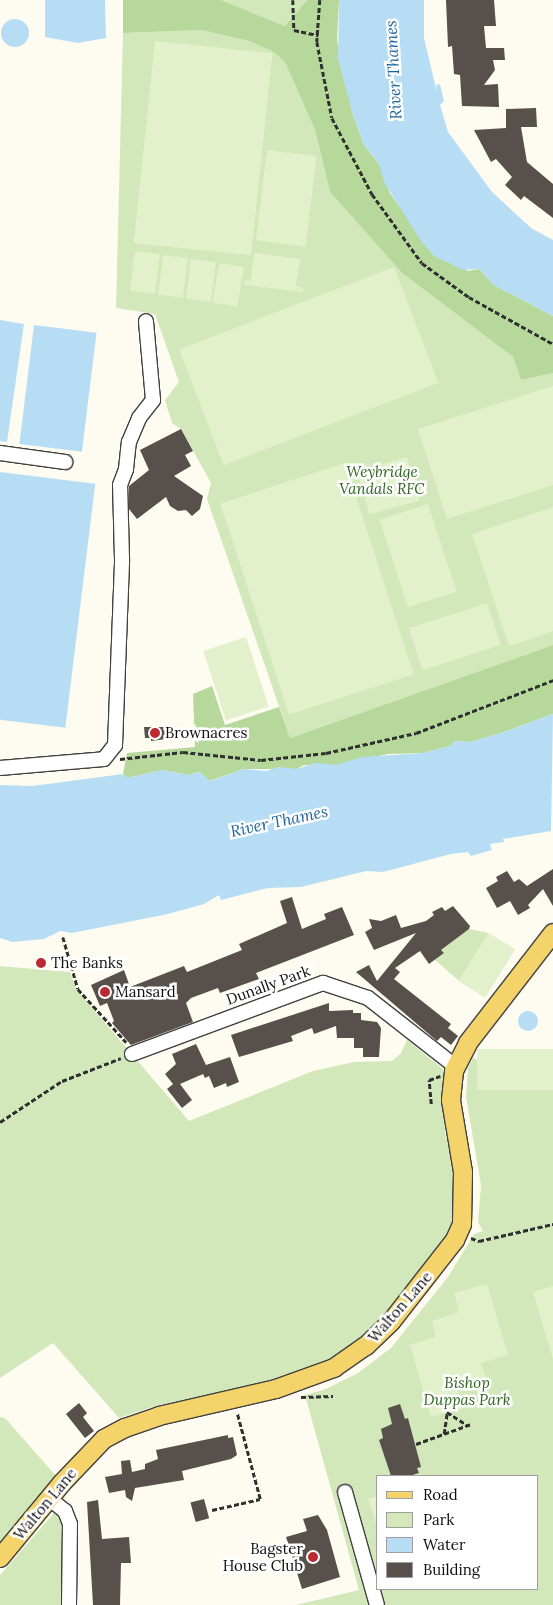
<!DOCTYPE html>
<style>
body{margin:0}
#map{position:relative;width:553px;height:1605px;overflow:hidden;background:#fefcf0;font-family:Lora,serif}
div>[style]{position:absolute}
.green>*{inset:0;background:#d2e8bb}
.forest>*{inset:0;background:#b6d89a}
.pitch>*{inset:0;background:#e3f0cc;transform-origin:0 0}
.water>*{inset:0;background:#b7ddf4;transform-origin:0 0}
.round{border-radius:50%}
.building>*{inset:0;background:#57504b;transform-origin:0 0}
.path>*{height:2.5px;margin-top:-1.25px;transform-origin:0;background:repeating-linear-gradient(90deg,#303030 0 5px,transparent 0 7.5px)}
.roads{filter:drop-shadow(1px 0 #414141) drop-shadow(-1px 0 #414141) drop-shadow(0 1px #414141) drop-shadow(0 -1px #414141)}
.minor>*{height:14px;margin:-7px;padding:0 7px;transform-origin:7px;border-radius:7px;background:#fff}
.major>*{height:18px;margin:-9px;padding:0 9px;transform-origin:9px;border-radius:9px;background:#f4d36b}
.dots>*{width:14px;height:14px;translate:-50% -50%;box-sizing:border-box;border:2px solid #fff;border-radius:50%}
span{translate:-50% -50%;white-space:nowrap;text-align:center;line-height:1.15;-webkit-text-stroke:5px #fff;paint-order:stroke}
.park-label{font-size:15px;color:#2e6520;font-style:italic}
.poi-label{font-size:15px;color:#0e0e0e}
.left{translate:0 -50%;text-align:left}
.right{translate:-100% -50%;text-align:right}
.street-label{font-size:15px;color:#0e0e0e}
.water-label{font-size:16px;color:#1b649d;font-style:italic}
.legend{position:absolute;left:376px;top:1475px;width:162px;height:115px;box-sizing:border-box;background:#fff;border:1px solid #9f9f9f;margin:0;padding:6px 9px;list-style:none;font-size:15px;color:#0e0e0e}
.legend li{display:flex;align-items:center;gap:10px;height:25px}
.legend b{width:25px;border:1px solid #9f9f9f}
</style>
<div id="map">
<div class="green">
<div style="clip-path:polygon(221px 0,307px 0,285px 26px)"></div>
<div style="clip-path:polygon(201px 30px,249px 41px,272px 51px,285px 62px,315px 130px,330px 192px,402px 273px,513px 357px,521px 380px,553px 373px,553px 645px,290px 738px,207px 499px,211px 483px,181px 429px,172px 423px,165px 400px,179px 382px,155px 314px,116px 308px,123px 33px)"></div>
<div style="clip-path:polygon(469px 929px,489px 933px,459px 981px,435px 960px,444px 953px,441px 950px)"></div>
<div style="clip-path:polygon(0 966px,70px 972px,76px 989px,189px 1121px,313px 1071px,354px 1062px,392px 1061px,401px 1053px,407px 1040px,443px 1069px,445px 1132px,458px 1190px,452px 1230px,383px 1318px,365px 1334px,336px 1356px,274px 1380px,155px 1406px,119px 1418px,53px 1343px,0 1378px)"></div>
<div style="clip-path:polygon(evenodd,553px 1049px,553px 1605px,296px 1605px,359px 1590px,305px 1395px,326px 1389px,358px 1373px,391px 1348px,448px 1277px,474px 1234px,483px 1231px,478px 1222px,481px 1185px,466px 1097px,468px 1068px,473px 1057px,478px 1061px,553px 1049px,377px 1476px,537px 1476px,537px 1589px,377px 1589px,377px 1476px)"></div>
<div style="clip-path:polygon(0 1417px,5px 1418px,56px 1476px,0 1545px)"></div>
<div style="clip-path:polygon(54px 1513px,63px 1520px,63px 1605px,0 1605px,0 1575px)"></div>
</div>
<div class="forest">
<div style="clip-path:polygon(123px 0,221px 0,285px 26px,307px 0,339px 0,337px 40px,353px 115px,364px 145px,379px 164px,390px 193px,434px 256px,468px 271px,479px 269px,494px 285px,553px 316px,553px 373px,521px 380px,513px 357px,402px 273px,330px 192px,315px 130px,285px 62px,272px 51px,249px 41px,201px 30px,123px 33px)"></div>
<div style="clip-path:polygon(553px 645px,553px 714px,504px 732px,470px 742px,456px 741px,450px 746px,423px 753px,388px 754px,336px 765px,304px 765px,297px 769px,244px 769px,209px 781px,199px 772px,188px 775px,163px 770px,127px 778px,123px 774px,127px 753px,195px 747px,193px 694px,212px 686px,225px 725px,279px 707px,290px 738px)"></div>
</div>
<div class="pitch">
<div style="left:155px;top:41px;width:118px;height:203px;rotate:6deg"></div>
<div style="left:267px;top:150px;width:50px;height:91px;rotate:7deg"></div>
<div style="left:135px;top:251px;width:25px;height:40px;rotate:7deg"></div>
<div style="clip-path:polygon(254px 253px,300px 259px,296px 286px,303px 288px,303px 292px,244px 285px,245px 280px,251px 281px)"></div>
<div style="left:163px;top:255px;width:25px;height:40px;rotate:7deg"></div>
<div style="left:191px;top:259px;width:25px;height:40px;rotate:7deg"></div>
<div style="left:219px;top:263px;width:25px;height:40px;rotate:9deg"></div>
<div style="left:394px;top:267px;width:124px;height:230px;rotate:69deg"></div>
<div style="clip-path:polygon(553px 386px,553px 485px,447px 519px,418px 429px)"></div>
<div style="left:407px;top:457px;width:45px;height:52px;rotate:74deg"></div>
<div style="left:345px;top:463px;width:222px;height:131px;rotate:72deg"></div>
<div style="left:428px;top:504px;width:92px;height:51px;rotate:72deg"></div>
<div style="clip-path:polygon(553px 507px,553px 631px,509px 646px,472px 534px)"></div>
<div style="left:487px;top:603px;width:44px;height:82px;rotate:72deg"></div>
<div style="left:246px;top:637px;width:73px;height:45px;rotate:72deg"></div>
<div style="left:489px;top:933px;width:31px;height:57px;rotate:32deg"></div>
<div style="left:553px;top:1049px;width:41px;height:76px;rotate:90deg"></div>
<div style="clip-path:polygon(487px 1284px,508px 1355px,481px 1363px,486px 1380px,457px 1388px,463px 1408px,431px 1417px,410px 1345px,436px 1337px,432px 1321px,459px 1312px,454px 1293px)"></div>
<div style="clip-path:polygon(553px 1286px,553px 1359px,533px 1292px)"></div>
<div style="clip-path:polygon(377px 1496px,377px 1526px,368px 1499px)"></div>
</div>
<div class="water">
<div style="clip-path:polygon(45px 0,105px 0,106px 38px,78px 43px,45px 37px)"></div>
<div style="clip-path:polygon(339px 0,424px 0,424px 38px,437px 93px,436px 85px,440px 84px,444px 101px,440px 105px,448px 132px,492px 192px,531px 228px,553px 240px,553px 316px,494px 285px,479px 269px,463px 270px,434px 256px,421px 241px,384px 182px,379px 164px,364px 145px,353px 115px,338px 59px)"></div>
<div class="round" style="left:1px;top:19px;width:28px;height:28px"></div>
<div style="clip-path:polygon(0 320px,24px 324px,7px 442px,0 441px)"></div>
<div style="left:34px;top:325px;width:63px;height:120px;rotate:7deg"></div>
<div style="left:0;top:472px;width:96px;height:246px;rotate:7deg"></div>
<div style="clip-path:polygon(553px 714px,551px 831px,503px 839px,504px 842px,490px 844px,492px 850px,471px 856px,468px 852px,451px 854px,383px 872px,366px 871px,301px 887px,268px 888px,221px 900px,219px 895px,204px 904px,168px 914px,72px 933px,60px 931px,44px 939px,12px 942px,0 938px,0 785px,32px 786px,123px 774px,127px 778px,163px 770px,188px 775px,200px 772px,210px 781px,244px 769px,266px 771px,279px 767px,297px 769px,315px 763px,336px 765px,362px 757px,423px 753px,450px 746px,456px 741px,470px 742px,504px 732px)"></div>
<div class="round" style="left:518px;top:1011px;width:20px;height:20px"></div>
</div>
<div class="building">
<div style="clip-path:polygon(446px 0,494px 0,496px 26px,484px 26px,486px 48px,504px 48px,505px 60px,493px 60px,495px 70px,484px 85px,498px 84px,499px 107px,462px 106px,460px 75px,454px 74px,452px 46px,448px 47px)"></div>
<div style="clip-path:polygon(536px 108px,537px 127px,521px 127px,527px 162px,553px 184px,553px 218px,524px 196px,521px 200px,505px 185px,512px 177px,496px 159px,491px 162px,474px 130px,506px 128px,506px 109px)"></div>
<div style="clip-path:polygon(181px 429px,193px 451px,185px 455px,191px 466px,174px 476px,203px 496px,200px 509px,192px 516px,186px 510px,178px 511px,170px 506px,166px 497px,137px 519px,129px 509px,129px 486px,149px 470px,140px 450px)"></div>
<div style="clip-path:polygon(144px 727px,166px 727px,166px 739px,151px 741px,151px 738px,145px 738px)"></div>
<div style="clip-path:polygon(553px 869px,553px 906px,543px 889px,528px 905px,530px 908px,518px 915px,510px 901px,497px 908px,486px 888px,498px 881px,496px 877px,507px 871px,514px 882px,519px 879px,527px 886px)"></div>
<div style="clip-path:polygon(292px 897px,302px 929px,326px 919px,324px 914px,342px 907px,354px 935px,256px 973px,259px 979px,220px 993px,218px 988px,191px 998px,186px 1003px,193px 1022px,131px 1045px,112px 1023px,114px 1021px,107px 1003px,100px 1006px,91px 985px,124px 970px,130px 987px,184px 966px,187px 972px,242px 950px,239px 944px,287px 923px,280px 901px)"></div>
<div style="clip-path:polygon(453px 906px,470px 926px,469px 929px,441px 950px,444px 953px,429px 964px,420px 951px,395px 968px,400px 972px,394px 979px,451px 1024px,448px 1028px,458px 1036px,451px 1045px,441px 1037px,437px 1041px,356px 972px,369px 965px,377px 981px,416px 933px,374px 950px,365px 932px,372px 928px,369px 919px,381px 921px,396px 915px,401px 928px,426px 921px,434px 915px,432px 912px,442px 907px,445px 911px)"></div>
<div style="clip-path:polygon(329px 1003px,329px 1011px,353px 1010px,353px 1013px,361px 1013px,361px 1020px,377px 1022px,381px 1028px,379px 1057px,363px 1057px,363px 1048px,354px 1048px,354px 1038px,337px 1038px,336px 1026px,314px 1034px,312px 1028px,291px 1036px,293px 1041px,239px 1057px,231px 1035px)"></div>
<div style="clip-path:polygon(196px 1044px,206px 1065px,230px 1057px,239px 1082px,227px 1087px,226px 1083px,214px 1088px,209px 1076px,205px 1078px,203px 1074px,180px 1084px,192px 1100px,182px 1108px,167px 1089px,173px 1084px,165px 1074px,176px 1064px,172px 1054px)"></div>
<div style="clip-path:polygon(79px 1403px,87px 1413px,83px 1417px,94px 1431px,85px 1438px,66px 1414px)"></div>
<div style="clip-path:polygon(400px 1404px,405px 1419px,408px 1418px,421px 1467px,417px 1468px,419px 1473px,409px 1476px,391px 1476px,379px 1440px,383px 1438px,381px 1429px,392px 1424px,388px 1408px)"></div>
<div style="clip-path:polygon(228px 1435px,228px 1438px,233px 1437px,237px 1455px,231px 1459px,182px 1471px,184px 1480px,135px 1488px,132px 1501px,126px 1497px,125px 1490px,109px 1493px,105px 1477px,122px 1474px,121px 1461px,130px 1460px,132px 1472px,145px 1469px,145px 1464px,158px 1459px,156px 1450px)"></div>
<div style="left:204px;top:1499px;width:20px;height:14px;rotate:75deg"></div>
<div style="clip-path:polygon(98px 1500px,102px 1539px,129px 1537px,131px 1563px,121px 1563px,120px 1605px,93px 1605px,87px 1502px)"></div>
<div style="clip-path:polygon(318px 1515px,327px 1530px,340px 1577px,302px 1589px,286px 1537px,307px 1531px,303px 1519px)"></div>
</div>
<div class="path">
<div style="left:293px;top:0;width:30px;rotate:88deg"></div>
<div style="left:294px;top:30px;width:25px;rotate:12deg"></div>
<div style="left:320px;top:0;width:42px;rotate:94.1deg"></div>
<div style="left:317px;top:42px;width:77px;rotate:78.8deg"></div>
<div style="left:332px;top:118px;width:86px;rotate:62.2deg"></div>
<div style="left:372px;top:194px;width:85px;rotate:54.1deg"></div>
<div style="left:422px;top:263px;width:58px;rotate:35.9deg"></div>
<div style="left:469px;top:297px;width:96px;rotate:29.2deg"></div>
<div style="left:120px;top:759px;width:63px;rotate:-6.3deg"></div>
<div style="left:183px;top:752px;width:78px;rotate:5.9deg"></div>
<div style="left:261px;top:760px;width:65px;rotate:-6.1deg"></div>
<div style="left:326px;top:753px;width:92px;rotate:-12.5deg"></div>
<div style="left:416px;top:733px;width:147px;rotate:-21.1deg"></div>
<div style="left:63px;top:937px;width:54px;rotate:73.9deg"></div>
<div style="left:78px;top:989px;width:72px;rotate:47.8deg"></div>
<div style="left:431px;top:1104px;width:24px;rotate:-95deg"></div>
<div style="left:429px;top:1080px;width:12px;rotate:-20deg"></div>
<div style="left:0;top:1122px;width:74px;rotate:-33.5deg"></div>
<div style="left:62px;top:1081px;width:63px;rotate:-21.3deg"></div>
<div style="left:471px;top:1238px;width:9px;rotate:21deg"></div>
<div style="left:479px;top:1241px;width:76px;rotate:-12.9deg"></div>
<div style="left:301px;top:1397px;width:32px;rotate:-2deg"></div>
<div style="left:444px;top:1434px;width:22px;rotate:-82deg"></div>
<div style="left:447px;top:1412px;width:24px;rotate:33deg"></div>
<div style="left:416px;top:1444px;width:59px;rotate:-20deg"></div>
<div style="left:212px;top:1510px;width:49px;rotate:-12.9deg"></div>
<div style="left:260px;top:1499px;width:89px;rotate:-105deg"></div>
</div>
<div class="roads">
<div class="minor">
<div style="left:0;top:453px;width:66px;rotate:7.9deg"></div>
<div style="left:0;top:768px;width:104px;rotate:-4.9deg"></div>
<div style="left:104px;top:759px;width:18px;rotate:-52deg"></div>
<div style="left:115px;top:745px;width:186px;rotate:-87.8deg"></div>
<div style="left:122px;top:559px;width:74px;rotate:-91.5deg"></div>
<div style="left:120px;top:485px;width:17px;rotate:-69deg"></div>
<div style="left:126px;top:469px;width:27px;rotate:-84deg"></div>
<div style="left:129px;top:442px;width:26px;rotate:-67deg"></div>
<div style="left:139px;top:418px;width:23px;rotate:-52deg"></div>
<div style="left:153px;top:400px;width:79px;rotate:-95.1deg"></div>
<div style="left:132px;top:1054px;width:204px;rotate:-20.4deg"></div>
<div style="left:323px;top:983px;width:47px;rotate:18.4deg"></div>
<div style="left:368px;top:998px;width:112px;rotate:38.1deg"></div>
<div style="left:345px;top:1492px;width:117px;rotate:74.2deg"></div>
<div style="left:50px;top:1499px;width:19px;rotate:39deg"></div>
<div style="left:65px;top:1511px;width:14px;rotate:69deg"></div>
<div style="left:70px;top:1524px;width:81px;rotate:90.7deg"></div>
</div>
<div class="major">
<div style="left:0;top:1558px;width:97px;rotate:-50.4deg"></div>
<div style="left:62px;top:1483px;width:61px;rotate:-46.3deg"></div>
<div style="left:104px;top:1439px;width:24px;rotate:-28deg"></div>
<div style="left:125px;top:1428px;width:36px;rotate:-19deg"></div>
<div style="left:159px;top:1416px;width:120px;rotate:-13deg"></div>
<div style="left:276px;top:1389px;width:62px;rotate:-19.9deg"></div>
<div style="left:334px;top:1368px;width:39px;rotate:-35deg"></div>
<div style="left:366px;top:1346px;width:35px;rotate:-44deg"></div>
<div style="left:391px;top:1322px;width:104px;rotate:-52deg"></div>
<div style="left:455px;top:1240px;width:17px;rotate:-66deg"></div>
<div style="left:462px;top:1224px;width:52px;rotate:-88.9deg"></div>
<div style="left:463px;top:1172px;width:73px;rotate:-99.5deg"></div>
<div style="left:451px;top:1100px;width:29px;rotate:-84deg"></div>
<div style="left:454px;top:1071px;width:31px;rotate:-63deg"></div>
<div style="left:468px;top:1043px;width:139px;rotate:-52.3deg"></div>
</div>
</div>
<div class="dots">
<div style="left:155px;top:733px;background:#bb2a31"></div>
<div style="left:41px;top:963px;background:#bb2a31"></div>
<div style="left:105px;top:992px;background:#bb2a31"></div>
<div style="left:313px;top:1557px;background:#bb2a31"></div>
</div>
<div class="park-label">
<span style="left:382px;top:480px">Weybridge<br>Vandals RFC</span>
<span style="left:467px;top:1391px">Bishop<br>Duppas Park</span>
</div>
<div class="poi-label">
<span class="left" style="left:165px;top:733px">Brownacres</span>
<span class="left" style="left:51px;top:963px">The Banks</span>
<span class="left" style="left:115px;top:992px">Mansard</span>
<span class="right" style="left:303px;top:1557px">Bagster<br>House Club</span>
</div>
<div class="street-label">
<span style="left:268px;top:985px;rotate:-20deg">Dunally Park</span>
<span style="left:400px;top:1307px;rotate:-49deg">Walton Lane</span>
<span style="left:45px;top:1504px;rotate:-50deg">Walton Lane</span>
</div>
<div class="water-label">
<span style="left:393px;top:70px;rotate:-93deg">River Thames</span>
<span style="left:279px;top:821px;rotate:-12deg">River Thames</span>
</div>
<ul class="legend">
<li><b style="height:6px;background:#f4d36b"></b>Road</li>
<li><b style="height:14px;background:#d2e8bb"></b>Park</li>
<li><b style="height:14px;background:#b7ddf4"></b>Water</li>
<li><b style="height:14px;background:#57504b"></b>Building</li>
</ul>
</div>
